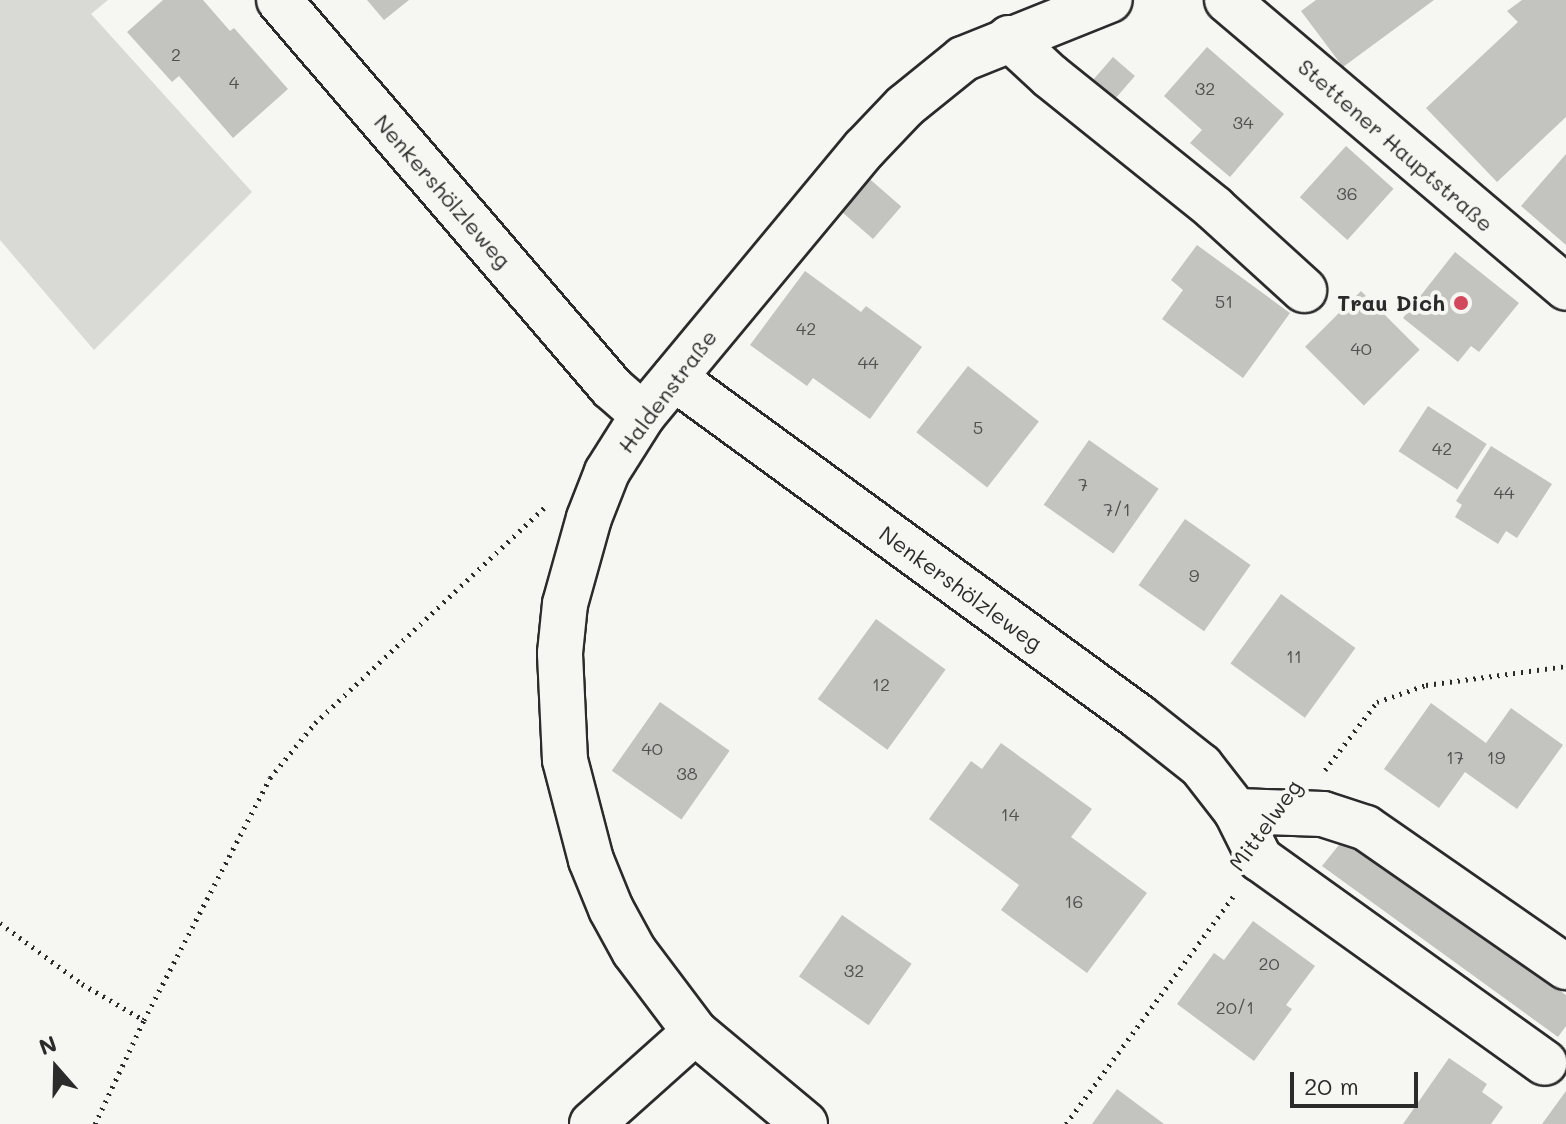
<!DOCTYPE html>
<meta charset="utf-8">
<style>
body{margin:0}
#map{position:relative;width:1566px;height:1124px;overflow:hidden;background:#f6f6f2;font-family:Mali,sans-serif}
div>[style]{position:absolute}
.green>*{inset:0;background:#d9d9d5}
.building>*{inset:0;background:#c3c3c0;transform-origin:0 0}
.path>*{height:5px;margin-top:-2.5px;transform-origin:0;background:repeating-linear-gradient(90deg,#2b2b2b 0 2px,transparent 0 8px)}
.roads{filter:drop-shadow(2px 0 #2b2b2b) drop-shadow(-2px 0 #2b2b2b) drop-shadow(0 2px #2b2b2b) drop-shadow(0 -2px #2b2b2b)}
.minor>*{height:44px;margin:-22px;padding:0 22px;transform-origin:22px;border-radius:22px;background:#f6f6f2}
.dots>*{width:22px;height:22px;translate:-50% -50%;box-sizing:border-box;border:4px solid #f6f6f2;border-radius:50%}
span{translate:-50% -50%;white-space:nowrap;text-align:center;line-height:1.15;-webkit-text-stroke:8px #f6f6f2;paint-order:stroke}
.number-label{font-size:18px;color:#515150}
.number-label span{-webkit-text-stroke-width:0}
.street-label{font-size:22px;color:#2b2b2b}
.poi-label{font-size:22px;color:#2b2b2b;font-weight:700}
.right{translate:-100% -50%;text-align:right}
.north{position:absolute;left:16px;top:1028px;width:80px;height:80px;-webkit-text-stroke:6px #f6f6f2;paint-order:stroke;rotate:340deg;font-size:22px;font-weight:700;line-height:32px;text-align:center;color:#2b2b2b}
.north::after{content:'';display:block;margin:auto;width:28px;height:36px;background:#2b2b2b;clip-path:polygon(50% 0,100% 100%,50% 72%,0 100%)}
.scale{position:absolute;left:1290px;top:1072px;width:128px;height:36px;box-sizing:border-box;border:4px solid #2b2b2b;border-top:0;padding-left:10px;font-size:24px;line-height:28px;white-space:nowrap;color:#2b2b2b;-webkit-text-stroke:6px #f6f6f2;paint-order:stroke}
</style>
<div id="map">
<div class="green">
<div style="clip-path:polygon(0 0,108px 0,91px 14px,252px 192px,94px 350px,0 240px)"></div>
</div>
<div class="building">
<div style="clip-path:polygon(163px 0,203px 0,230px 31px,234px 28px,288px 89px,233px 138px,179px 76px,172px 82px,127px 32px)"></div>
<div style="clip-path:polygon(367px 0,409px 0,384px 20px)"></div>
<div style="clip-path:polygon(1316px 0,1434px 0,1343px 67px,1301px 11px)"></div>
<div style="clip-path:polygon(1522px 0,1566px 0,1566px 117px,1497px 182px,1426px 108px,1518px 22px,1507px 11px)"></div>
<div style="clip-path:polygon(1207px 47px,1284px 114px,1230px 177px,1190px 143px,1202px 130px,1164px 96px)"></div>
<div style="left:1113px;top:57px;width:29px;height:43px;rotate:41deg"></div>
<div style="left:1346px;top:146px;width:64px;height:69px;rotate:42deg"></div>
<div style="clip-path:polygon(1566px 154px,1566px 245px,1521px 206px)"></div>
<div style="left:865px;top:175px;width:48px;height:43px;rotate:41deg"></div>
<div style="clip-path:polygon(1197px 245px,1290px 313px,1243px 378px,1162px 319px,1183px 290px,1171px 280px)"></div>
<div style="clip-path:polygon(1455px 252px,1519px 303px,1479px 352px,1471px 346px,1458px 362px,1403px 318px)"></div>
<div style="clip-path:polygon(805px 271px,861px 312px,866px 306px,922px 347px,870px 419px,813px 378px,807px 386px,750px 345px)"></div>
<div style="left:1361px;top:291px;width:83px;height:79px;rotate:45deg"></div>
<div style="left:968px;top:366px;width:90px;height:84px;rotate:38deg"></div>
<div style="left:1428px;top:406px;width:70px;height:54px;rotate:33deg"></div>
<div style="left:1089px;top:440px;width:85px;height:79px;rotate:35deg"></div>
<div style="clip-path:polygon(1491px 446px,1552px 484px,1517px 538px,1506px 531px,1498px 544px,1455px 517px,1462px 505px,1456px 501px)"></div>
<div style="left:1185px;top:519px;width:80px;height:81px;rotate:35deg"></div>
<div style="left:1281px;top:594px;width:92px;height:86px;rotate:36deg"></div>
<div style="left:876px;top:619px;width:86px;height:99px;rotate:36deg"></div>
<div style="left:660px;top:702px;width:85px;height:84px;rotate:35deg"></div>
<div style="clip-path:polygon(1431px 703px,1486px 743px,1511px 708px,1563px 745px,1517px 809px,1465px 772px,1439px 808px,1384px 769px)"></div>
<div style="clip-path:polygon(1001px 743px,1092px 809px,1071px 837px,1147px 893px,1087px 973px,1001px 910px,1019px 885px,929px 819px,971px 761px,982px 769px)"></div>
<div style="clip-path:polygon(1347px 835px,1566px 995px,1566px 1026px,1558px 1037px,1322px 866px)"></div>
<div style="left:842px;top:915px;width:85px;height:75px;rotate:35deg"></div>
<div style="clip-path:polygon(1253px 921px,1315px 966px,1286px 1005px,1292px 1009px,1254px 1061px,1177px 1004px,1214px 953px,1224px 960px)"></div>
<div style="clip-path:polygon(1449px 1058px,1487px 1084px,1482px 1092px,1503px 1107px,1491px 1124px,1403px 1124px)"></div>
<div style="clip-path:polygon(1117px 1089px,1164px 1124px,1092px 1124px)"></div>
<div style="clip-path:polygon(1566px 1091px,1566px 1124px,1542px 1124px)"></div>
</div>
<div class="path">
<div style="left:1325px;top:770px;width:86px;rotate:-52.6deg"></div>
<div style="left:1377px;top:702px;width:52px;rotate:-19.1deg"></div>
<div style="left:1426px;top:685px;width:141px;rotate:-7.7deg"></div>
<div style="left:0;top:923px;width:102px;rotate:36.6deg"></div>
<div style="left:82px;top:984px;width:72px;rotate:30.1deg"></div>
<div style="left:95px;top:1124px;width:115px;rotate:-64.8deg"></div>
<div style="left:144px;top:1020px;width:273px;rotate:-62.5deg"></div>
<div style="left:270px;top:778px;width:71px;rotate:-50.7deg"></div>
<div style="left:315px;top:723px;width:316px;rotate:-43.2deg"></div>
<div style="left:1066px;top:1124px;width:284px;rotate:-53.7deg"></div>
</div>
<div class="roads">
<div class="minor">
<div style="left:279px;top:0;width:511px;rotate:49.36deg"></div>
<div style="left:612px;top:388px;width:41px;rotate:41.1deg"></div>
<div style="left:1227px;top:0;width:445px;rotate:40.3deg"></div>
<div style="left:1009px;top:38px;width:56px;rotate:42.8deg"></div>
<div style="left:1050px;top:76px;width:211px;rotate:38.8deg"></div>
<div style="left:1214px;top:208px;width:122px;rotate:42.3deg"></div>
<div style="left:674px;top:378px;width:575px;rotate:36.09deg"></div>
<div style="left:1139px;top:717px;width:79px;rotate:38.3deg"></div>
<div style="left:1201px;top:766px;width:57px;rotate:52.1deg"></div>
<div style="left:1236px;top:811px;width:54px;rotate:63.4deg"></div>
<div style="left:1260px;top:859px;width:350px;rotate:35.6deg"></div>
<div style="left:1236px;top:811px;width:87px;rotate:2deg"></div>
<div style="left:1323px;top:814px;width:45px;rotate:18deg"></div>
<div style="left:1366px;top:828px;width:244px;rotate:34.8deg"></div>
<div style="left:592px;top:1124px;width:138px;rotate:-41.8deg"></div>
<div style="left:805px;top:1124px;width:143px;rotate:-140.1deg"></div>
<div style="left:695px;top:1032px;width:101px;rotate:-127deg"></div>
<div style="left:634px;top:951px;width:48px;rotate:-118.7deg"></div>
<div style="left:611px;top:909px;width:53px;rotate:-112.2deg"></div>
<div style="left:591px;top:860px;width:103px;rotate:-104.6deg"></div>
<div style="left:565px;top:760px;width:107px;rotate:-92.7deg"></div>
<div style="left:560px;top:653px;width:49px;rotate:-84.2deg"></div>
<div style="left:565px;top:604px;width:89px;rotate:-74.4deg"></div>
<div style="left:589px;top:518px;width:49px;rotate:-68.6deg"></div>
<div style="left:607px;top:472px;width:67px;rotate:-57.7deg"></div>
<div style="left:643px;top:415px;width:346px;rotate:-50.3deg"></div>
<div style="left:864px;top:149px;width:59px;rotate:-46.4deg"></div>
<div style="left:905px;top:106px;width:75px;rotate:-39deg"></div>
<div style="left:963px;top:59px;width:158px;rotate:-21.9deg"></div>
</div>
</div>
<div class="dots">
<div style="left:1461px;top:303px;background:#d1495b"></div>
</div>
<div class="number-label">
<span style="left:176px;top:54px">2</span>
<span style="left:234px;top:82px">4</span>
<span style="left:1205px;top:88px">32</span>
<span style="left:1243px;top:122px">34</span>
<span style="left:1347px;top:193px">36</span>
<span style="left:1224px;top:301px">51</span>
<span style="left:806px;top:328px">42</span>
<span style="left:1361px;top:348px">40</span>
<span style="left:868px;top:362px">44</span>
<span style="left:978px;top:427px">5</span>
<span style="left:1442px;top:448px">42</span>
<span style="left:1083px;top:484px">7</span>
<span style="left:1504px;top:492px">44</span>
<span style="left:1117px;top:509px">7/1</span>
<span style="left:1194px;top:575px">9</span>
<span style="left:1294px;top:656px">11</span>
<span style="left:881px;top:684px">12</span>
<span style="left:652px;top:748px">40</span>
<span style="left:1455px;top:757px">17</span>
<span style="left:1496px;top:757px">19</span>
<span style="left:687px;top:773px">38</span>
<span style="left:1010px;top:814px">14</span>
<span style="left:1074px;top:901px">16</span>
<span style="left:1269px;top:963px">20</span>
<span style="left:854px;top:970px">32</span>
<span style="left:1235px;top:1007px">20/1</span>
</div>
<div class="street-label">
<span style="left:1396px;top:145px;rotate:41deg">Stettener Hauptstraße</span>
<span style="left:443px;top:191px;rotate:49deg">Nenkershölzleweg</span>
<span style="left:667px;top:391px;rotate:-53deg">Haldenstraße</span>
<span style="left:961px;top:588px;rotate:36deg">Nenkershölzleweg</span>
<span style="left:1265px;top:825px;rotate:-54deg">Mittelweg</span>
</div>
<div class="poi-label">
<span class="right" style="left:1445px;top:303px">Trau Dich</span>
</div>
<div class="north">N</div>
<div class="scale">20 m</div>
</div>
